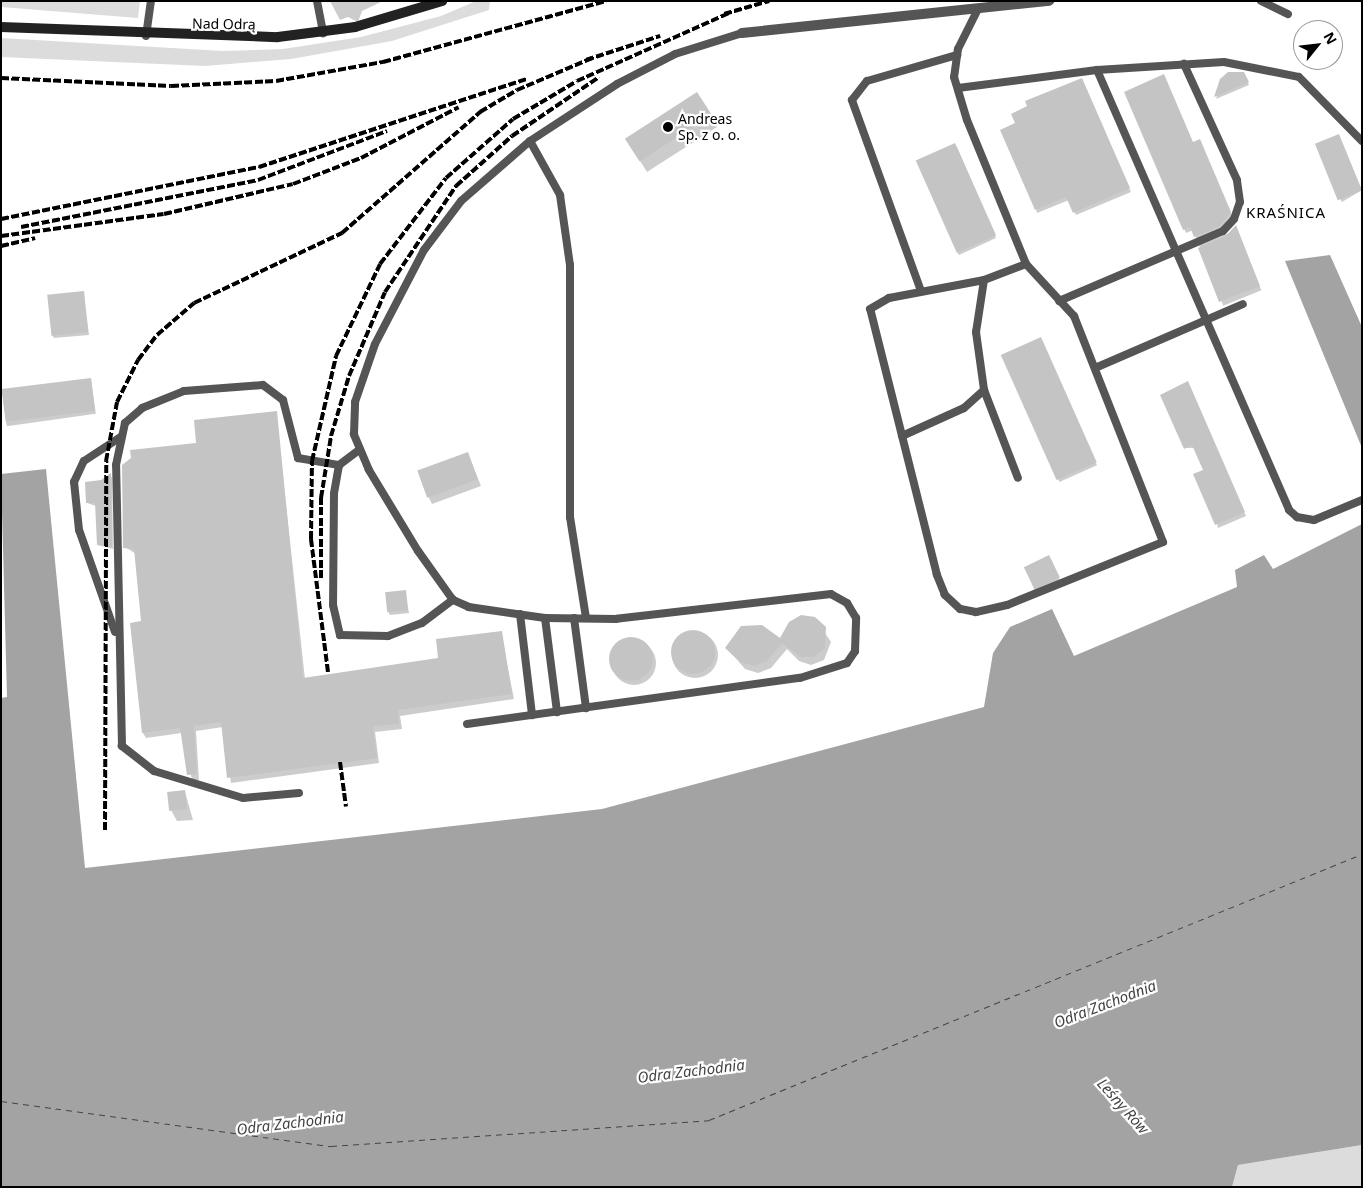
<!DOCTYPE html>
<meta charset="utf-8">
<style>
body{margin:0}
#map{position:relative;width:1363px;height:1188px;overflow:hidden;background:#fff;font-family:"Noto Sans",sans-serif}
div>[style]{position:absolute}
.green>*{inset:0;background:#dcdcdc}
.water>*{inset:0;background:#a3a3a3}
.shadow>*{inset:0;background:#0003;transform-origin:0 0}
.round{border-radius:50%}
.ferry>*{height:1px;margin-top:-0.5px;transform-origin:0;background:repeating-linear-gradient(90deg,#444 0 6px,transparent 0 11px)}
.building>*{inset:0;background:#c4c4c4;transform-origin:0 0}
.lane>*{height:8px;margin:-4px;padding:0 4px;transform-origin:4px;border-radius:4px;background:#555}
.street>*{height:10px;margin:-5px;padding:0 5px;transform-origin:5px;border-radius:5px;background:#555}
.secondary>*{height:10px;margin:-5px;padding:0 5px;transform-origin:5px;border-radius:5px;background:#222}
.rail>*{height:4px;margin-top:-2px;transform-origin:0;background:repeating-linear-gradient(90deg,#000 0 8px,transparent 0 10.5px)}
.dots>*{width:14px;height:14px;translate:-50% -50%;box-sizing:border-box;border:2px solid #fff;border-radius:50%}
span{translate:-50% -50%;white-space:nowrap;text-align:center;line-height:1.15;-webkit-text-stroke:4.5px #fff;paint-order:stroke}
.street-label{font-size:14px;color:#000}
.poi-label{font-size:14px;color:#000}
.left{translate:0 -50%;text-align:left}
.neighbourhood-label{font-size:15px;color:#000;letter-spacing:1px}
.water-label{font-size:15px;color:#444;font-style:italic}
.frame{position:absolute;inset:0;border:2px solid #000;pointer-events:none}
.north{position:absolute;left:1293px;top:20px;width:50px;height:50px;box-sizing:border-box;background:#fff;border:1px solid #999;border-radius:50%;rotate:61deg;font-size:14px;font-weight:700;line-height:20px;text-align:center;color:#000}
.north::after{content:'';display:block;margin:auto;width:18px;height:22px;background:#000;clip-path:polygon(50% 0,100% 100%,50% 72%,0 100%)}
</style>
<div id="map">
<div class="green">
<div style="clip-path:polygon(1px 1px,140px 1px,138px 18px,1px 7px)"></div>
<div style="clip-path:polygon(476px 1px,490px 1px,489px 10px,392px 41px,291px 59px,205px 66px,1px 57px,1px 38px,223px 51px,283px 49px,361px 37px,441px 16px)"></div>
<div style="clip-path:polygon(1362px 1145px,1362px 1187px,1232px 1187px,1238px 1165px)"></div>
</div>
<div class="water">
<div style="clip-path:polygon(1330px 255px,1362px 327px,1362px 448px,1285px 261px)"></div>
<div style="clip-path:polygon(46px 469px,85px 868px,602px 809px,984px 707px,993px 653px,1010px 627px,1052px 609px,1074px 656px,1237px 587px,1235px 570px,1264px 555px,1273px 569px,1362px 524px,1362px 1145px,1238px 1165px,1232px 1187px,1px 1187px,1px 698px,7px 697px,1px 474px)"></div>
</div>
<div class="shadow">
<div style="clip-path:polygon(330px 1px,383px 1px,362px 11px,358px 22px,348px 17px,340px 20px)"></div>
<div style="clip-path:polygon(1245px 76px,1249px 85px,1216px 99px,1221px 80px)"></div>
<div style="clip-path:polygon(1083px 83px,1131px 192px,1076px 215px,1069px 200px,1037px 213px,1017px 124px)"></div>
<div style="clip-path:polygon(1125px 92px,1193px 143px,1201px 143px,1232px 216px,1221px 229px,1197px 240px,1193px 230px,1186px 233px)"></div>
<div style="clip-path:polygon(696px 94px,717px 127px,647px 172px,633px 150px)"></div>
<div style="clip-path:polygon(1340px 138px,1362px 190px,1342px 202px,1340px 199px)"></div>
<div style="clip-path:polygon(957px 147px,996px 238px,959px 255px,957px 252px)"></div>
<div style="left:1237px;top:230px;width:65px;height:41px;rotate:68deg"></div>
<div style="clip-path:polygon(83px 292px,89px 335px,54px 338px,52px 335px)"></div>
<div style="left:1042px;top:342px;width:135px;height:41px;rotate:66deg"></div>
<div style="left:91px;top:379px;width:35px;height:90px;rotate:82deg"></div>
<div style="clip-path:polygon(1189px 386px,1246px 516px,1218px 528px,1204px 471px,1195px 448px,1185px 448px)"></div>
<div style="clip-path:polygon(276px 412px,305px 679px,440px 659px,501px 633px,514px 699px,400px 716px,402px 729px,375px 732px,379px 763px,231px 783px,223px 727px,196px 731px,199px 780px,192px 780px,182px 733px,146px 738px,143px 733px,142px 622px,136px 554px,125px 547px,197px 444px)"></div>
<div style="clip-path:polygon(468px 454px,481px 486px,432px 504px,428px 496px)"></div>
<div style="clip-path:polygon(110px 475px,112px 478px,113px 549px,98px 545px,96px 506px,87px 503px)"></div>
<div style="left:1051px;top:559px;width:24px;height:27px;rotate:68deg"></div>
<div style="clip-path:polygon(405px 592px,409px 613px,390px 615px,388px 612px)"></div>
<div style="clip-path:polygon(815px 618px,831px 642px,824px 660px,811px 665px,799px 661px,787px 649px,771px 668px,758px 673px,745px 669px,727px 648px,780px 640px)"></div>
<div class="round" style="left:672px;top:632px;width:46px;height:46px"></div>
<div class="round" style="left:612px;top:641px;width:44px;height:44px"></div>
<div style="clip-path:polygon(185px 792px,193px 820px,177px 821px,171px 810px)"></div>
</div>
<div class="ferry">
<div style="left:1px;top:1101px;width:333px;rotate:7.8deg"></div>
<div style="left:331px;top:1146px;width:379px;rotate:-3.9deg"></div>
<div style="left:709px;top:1120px;width:705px;rotate:-22.16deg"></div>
</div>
<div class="building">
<div style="clip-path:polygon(1228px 72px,1244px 72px,1249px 82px,1214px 97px,1220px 79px)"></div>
<div style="clip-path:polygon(1164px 74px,1193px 142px,1200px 139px,1231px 212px,1220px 226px,1194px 237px,1190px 227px,1183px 230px,1124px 92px)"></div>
<div style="clip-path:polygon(1082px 78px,1130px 188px,1073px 213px,1066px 197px,1035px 210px,1000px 130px,1015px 123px,1011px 114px,1027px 106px,1025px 101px)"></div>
<div style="left:697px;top:92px;width:27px;height:86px;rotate:57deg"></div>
<div style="left:1339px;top:134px;width:61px;height:26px;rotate:68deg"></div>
<div style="left:955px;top:143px;width:101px;height:43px;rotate:66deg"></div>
<div style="clip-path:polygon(1236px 225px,1260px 286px,1219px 302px,1198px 248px,1226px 236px)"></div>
<div style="left:84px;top:291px;width:41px;height:37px;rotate:84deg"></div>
<div style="left:1041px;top:337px;width:137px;height:44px;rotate:66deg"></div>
<div style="left:91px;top:378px;width:33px;height:90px;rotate:83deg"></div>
<div style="clip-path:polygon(1188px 381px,1245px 512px,1215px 525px,1193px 474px,1203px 470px,1192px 445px,1184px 449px,1160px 395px)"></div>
<div style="clip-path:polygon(277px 411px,303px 678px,438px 658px,436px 639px,502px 631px,512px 694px,398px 710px,399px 724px,373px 726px,377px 758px,227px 778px,221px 722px,194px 726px,197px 774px,187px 775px,180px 728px,142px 733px,130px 623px,141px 621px,134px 549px,123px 548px,122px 465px,131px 458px,130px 450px,196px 443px,194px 420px)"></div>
<div style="left:468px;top:452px;width:29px;height:54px;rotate:70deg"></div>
<div style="clip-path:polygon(111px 473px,112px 547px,97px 545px,95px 503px,86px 503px,85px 482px,101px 480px)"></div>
<div style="left:1049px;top:555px;width:25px;height:28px;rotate:64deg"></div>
<div style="left:406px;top:590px;width:20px;height:21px;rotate:84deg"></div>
<div style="clip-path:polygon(801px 615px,815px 617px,826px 627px,825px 648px,814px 657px,800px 657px,782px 643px,767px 661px,754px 666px,740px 662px,725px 648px,741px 626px,762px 625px,780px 638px,789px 622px)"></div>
<div class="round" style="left:671px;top:630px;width:44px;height:44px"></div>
<div class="round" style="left:609px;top:637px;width:44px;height:44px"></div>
<div style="left:185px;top:790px;width:19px;height:18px;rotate:84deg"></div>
</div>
<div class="lane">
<div style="left:317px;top:1px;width:33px;rotate:79deg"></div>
<div style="left:1261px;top:1px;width:30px;rotate:26deg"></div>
<div style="left:978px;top:9px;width:45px;rotate:116.6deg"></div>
<div style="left:958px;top:49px;width:28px;rotate:98deg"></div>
<div style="left:954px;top:77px;width:45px;rotate:73.2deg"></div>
<div style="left:967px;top:120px;width:156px;rotate:67.7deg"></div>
<div style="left:1026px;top:264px;width:71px;rotate:47.3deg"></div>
<div style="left:1074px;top:316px;width:243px;rotate:68.5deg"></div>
<div style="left:1163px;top:542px;width:168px;rotate:158deg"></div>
<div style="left:1007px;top:605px;width:32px;rotate:167deg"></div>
<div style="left:976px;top:612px;width:16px;rotate:-169deg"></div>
<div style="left:960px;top:609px;width:21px;rotate:-137deg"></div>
<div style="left:945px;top:595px;width:22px;rotate:-112deg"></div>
<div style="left:937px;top:575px;width:274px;rotate:-104.1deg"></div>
<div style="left:870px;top:309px;width:22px;rotate:-30deg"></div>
<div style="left:889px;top:298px;width:97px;rotate:-10.7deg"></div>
<div style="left:984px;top:280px;width:45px;rotate:-20.9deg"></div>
<div style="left:146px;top:36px;width:35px;rotate:-82deg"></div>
<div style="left:1097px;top:70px;width:480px;rotate:66.4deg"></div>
<div style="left:1289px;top:510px;width:11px;rotate:41deg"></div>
<div style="left:1297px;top:517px;width:17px;rotate:10deg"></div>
<div style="left:1314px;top:520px;width:52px;rotate:-22.6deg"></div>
<div style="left:958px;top:88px;width:140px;rotate:-7.4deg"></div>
<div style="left:1097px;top:70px;width:127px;rotate:-3.6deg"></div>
<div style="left:1224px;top:62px;width:76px;rotate:11.3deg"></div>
<div style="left:1299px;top:77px;width:90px;rotate:45.5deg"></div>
<div style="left:530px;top:141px;width:62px;rotate:60.9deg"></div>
<div style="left:560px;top:195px;width:71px;rotate:81.9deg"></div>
<div style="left:570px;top:265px;width:252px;rotate:90deg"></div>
<div style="left:570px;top:517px;width:102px;rotate:81deg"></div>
<div style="left:984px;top:280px;width:53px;rotate:98.7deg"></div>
<div style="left:976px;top:332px;width:59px;rotate:82.1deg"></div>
<div style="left:984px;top:390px;width:94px;rotate:68.9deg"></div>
<div style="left:921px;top:291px;width:203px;rotate:-109.9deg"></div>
<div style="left:852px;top:100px;width:24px;rotate:-52deg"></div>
<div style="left:867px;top:81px;width:94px;rotate:-16.1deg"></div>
<div style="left:1059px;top:301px;width:178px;rotate:-23.1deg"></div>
<div style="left:1223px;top:231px;width:16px;rotate:-47deg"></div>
<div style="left:1234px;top:219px;width:18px;rotate:-71deg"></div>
<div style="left:1240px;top:202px;width:22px;rotate:-98deg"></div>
<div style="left:1237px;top:180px;width:128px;rotate:-114.6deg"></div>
<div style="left:1095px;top:368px;width:161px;rotate:-23.4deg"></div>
<div style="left:902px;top:436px;width:68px;rotate:-24.3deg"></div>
<div style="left:964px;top:408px;width:27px;rotate:-42deg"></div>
<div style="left:359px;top:450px;width:25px;rotate:143deg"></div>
<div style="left:339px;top:465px;width:29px;rotate:100deg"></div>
<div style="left:334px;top:494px;width:111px;rotate:90.5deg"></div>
<div style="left:333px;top:605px;width:31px;rotate:77deg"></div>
<div style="left:340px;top:635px;width:48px;rotate:1.2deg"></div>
<div style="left:388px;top:636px;width:36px;rotate:-21deg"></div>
<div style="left:422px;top:623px;width:39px;rotate:-37deg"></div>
<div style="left:520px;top:614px;width:102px;rotate:83.2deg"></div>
<div style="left:545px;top:618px;width:95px;rotate:82.7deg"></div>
<div style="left:574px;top:618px;width:91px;rotate:82.4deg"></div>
<div style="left:115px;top:632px;width:108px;rotate:-109.4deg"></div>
<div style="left:79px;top:530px;width:48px;rotate:-95.9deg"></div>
<div style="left:74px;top:482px;width:23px;rotate:-65deg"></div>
<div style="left:84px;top:461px;width:45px;rotate:-33.3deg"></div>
<div style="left:467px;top:724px;width:336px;rotate:-7.9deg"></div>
<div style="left:800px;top:678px;width:49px;rotate:-17.7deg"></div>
<div style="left:847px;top:663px;width:14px;rotate:-56deg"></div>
<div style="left:855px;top:651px;width:33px;rotate:-88deg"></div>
<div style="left:856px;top:618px;width:17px;rotate:-121deg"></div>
<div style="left:847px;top:603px;width:18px;rotate:-151deg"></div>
<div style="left:831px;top:594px;width:216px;rotate:173.4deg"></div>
<div style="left:616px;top:619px;width:71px;rotate:-179.2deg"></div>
<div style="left:545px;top:618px;width:77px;rotate:-171.8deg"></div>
<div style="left:469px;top:607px;width:17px;rotate:-156deg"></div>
<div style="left:453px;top:600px;width:60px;rotate:-125.5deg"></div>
<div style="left:418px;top:551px;width:95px;rotate:-121.2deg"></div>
<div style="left:369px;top:470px;width:39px;rotate:-113deg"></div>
<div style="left:354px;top:434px;width:32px;rotate:-88deg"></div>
<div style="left:355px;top:402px;width:61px;rotate:-71deg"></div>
<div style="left:375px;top:344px;width:106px;rotate:-62.5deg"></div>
<div style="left:424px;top:250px;width:61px;rotate:-52.9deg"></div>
<div style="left:461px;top:201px;width:91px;rotate:-41deg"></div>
<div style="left:530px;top:141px;width:104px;rotate:-33.2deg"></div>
<div style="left:617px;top:84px;width:65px;rotate:-27.3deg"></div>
<div style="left:675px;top:54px;width:70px;rotate:-17.4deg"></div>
<div style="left:299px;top:793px;width:56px;rotate:174.9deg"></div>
<div style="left:243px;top:798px;width:93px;rotate:-163.1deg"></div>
<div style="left:154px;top:771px;width:41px;rotate:-142deg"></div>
<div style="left:122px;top:746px;width:281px;rotate:-91.2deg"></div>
<div style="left:116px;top:465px;width:43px;rotate:-77.9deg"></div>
<div style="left:125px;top:423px;width:23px;rotate:-41deg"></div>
<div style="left:142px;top:408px;width:45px;rotate:-22deg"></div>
<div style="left:184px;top:391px;width:79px;rotate:-4.3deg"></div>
<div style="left:263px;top:385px;width:25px;rotate:37deg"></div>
<div style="left:283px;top:400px;width:60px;rotate:75.5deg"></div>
<div style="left:298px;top:458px;width:42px;rotate:9.7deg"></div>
</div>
<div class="street">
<div style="left:742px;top:33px;width:309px;rotate:-6deg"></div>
</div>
<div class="secondary">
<div style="left:1px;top:27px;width:277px;rotate:2.1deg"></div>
<div style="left:278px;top:37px;width:78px;rotate:-7.4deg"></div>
<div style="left:355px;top:27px;width:91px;rotate:-16.6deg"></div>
</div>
<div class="rail">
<div style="left:724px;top:14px;width:47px;rotate:-16.1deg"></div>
<div style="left:586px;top:60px;width:78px;rotate:-18deg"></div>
<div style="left:1px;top:78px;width:170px;rotate:2.7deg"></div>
<div style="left:171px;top:86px;width:105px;rotate:-2.7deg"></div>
<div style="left:276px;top:81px;width:109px;rotate:-10.1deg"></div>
<div style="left:383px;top:62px;width:231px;rotate:-15.3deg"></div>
<div style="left:1px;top:219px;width:263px;rotate:-11.4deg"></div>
<div style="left:259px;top:167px;width:282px;rotate:-18.2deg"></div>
<div style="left:21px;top:227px;width:242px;rotate:-11.2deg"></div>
<div style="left:258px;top:180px;width:138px;rotate:-20.8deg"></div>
<div style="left:1px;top:236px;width:164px;rotate:-7.7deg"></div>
<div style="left:164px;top:214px;width:132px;rotate:-13.1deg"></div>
<div style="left:293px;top:184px;width:73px;rotate:-20.9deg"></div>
<div style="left:361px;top:158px;width:110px;rotate:-27.5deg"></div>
<div style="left:1px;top:246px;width:35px;rotate:-13deg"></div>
<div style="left:321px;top:578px;width:80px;rotate:-90deg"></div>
<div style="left:321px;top:498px;width:63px;rotate:-80.8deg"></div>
<div style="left:331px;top:436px;width:63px;rotate:-73.3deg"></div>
<div style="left:349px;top:376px;width:91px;rotate:-66.8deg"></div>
<div style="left:385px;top:292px;width:128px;rotate:-56.2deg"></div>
<div style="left:456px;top:186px;width:75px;rotate:-41.8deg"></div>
<div style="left:512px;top:136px;width:105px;rotate:-34.1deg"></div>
<div style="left:328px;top:672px;width:134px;rotate:-97.3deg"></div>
<div style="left:311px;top:539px;width:78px;rotate:-89.3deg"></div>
<div style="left:312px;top:461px;width:108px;rotate:-77.1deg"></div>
<div style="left:336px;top:356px;width:102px;rotate:-64.4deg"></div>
<div style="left:380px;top:264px;width:108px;rotate:-52.5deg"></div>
<div style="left:446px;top:178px;width:89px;rotate:-41.4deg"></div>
<div style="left:513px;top:119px;width:74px;rotate:-30.7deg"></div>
<div style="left:577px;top:81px;width:169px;rotate:-24.1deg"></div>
<div style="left:340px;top:762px;width:45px;rotate:82.4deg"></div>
<div style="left:105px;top:830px;width:369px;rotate:-89.8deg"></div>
<div style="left:106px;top:461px;width:60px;rotate:-79.4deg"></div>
<div style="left:117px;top:402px;width:47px;rotate:-63.4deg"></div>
<div style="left:138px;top:360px;width:31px;rotate:-53deg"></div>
<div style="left:157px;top:335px;width:49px;rotate:-40.9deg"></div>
<div style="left:194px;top:303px;width:164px;rotate:-25.3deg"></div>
<div style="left:342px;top:233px;width:184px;rotate:-41.2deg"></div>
<div style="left:480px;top:112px;width:43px;rotate:-30.7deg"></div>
<div style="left:517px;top:90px;width:82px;rotate:-23.1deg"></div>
</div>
<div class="dots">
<div style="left:668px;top:127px;background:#000"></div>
</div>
<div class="street-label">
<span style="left:224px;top:24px;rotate:1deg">Nad Odrą</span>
</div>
<div class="poi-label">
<span class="left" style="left:678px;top:127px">Andreas<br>Sp. z o. o.</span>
</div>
<div class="neighbourhood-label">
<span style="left:1286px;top:213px">KRAŚNICA</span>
</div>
<div class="water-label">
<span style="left:1105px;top:1004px;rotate:-21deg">Odra Zachodnia</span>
<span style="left:691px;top:1071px;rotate:-7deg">Odra Zachodnia</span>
<span style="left:1123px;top:1106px;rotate:48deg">Leśny Rów</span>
<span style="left:290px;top:1123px;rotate:-7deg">Odra Zachodnia</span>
</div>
<div class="frame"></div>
<div class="north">N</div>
</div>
